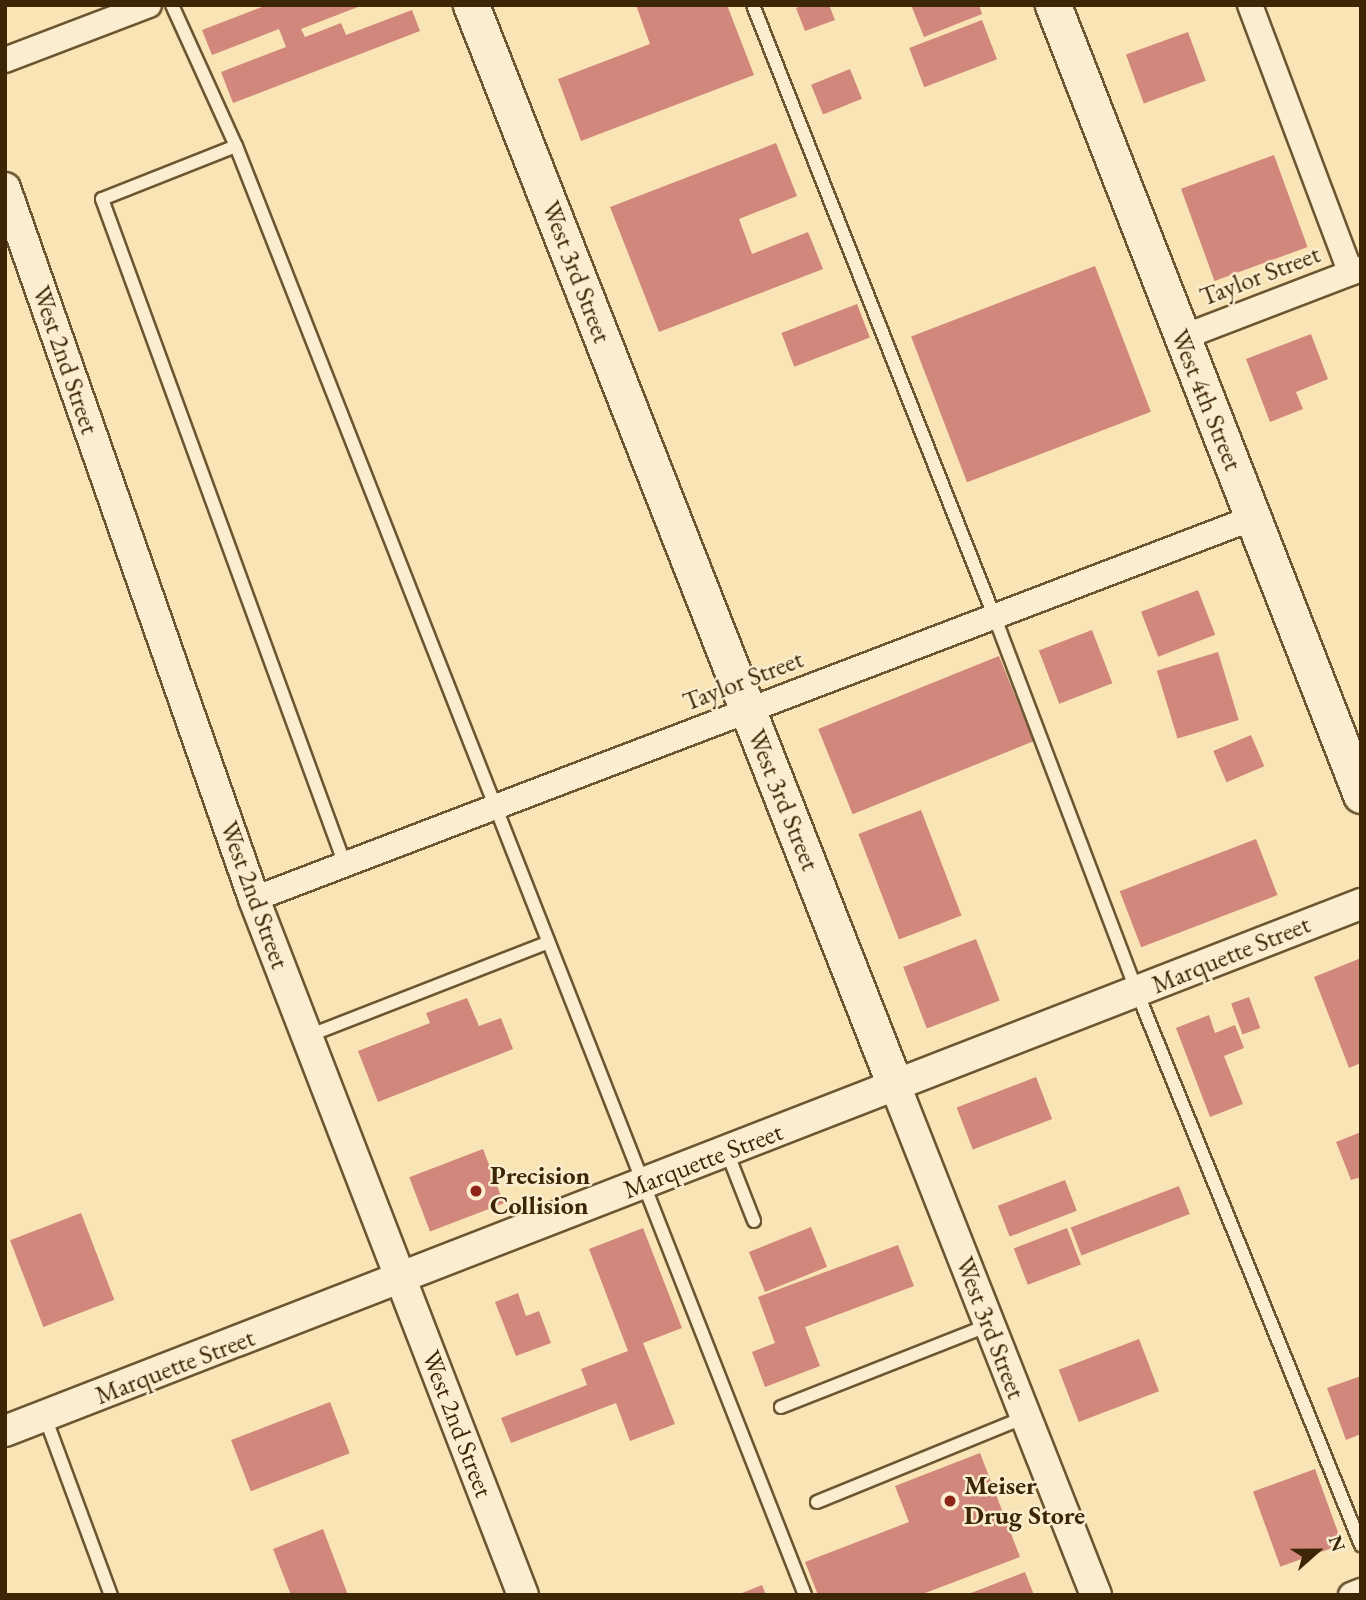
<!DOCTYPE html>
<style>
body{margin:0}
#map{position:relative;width:1366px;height:1600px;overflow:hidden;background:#f9e4b5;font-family:"EB Garamond",serif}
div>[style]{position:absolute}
.building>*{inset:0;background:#d1877b;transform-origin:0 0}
.roads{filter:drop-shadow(2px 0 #6c5631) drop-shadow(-2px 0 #6c5631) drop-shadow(0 2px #6c5631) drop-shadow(0 -2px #6c5631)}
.service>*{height:12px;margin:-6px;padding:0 6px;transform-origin:6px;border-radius:6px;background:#fbedcf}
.minor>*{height:24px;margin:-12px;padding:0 12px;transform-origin:12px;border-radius:12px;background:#fbedcf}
.tertiary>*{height:30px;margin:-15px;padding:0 15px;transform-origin:15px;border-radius:15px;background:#fbedcf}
.secondary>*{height:35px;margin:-17.5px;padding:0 17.5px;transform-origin:17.5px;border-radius:17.5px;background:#fbedcf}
.dots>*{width:19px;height:19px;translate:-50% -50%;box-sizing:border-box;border:4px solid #fbedcf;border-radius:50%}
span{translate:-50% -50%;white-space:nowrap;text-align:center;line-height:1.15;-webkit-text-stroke:5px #fbedcf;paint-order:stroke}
.street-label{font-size:26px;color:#3d2605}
.poi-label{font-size:26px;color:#3d2605;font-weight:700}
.left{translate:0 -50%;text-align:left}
.frame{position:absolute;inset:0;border:7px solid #3d2605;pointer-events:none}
.north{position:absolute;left:1282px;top:1516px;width:70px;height:70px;-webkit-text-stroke:5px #fbedcf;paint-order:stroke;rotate:69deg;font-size:19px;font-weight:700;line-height:28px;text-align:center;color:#3d2605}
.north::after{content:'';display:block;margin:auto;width:24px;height:32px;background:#3d2605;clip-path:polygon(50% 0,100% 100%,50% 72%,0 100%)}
</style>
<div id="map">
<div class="building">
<div style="clip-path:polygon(267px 5px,363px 5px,301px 29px,305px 37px,341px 23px,346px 35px,412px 10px,420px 31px,233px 103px,221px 72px,286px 47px,279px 29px,212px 55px,202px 30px)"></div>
<div style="clip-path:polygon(636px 5px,727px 5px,754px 75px,581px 141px,558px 79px,650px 44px)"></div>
<div style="clip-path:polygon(804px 5px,829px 5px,835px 20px,805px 31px,796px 8px)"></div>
<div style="clip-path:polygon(911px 5px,979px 5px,982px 14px,924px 37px)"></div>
<div style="left:982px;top:20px;width:42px;height:78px;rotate:69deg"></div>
<div style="left:1188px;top:32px;width:52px;height:66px;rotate:70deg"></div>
<div style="left:850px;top:69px;width:32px;height:42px;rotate:68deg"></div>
<div style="clip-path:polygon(776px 143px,797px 196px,739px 219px,752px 254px,808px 232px,823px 269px,659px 332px,610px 207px)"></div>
<div style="left:1274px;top:155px;width:98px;height:99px;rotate:70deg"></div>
<div style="left:1095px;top:266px;width:156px;height:197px;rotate:69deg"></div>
<div style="left:857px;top:304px;width:36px;height:81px;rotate:69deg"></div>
<div style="clip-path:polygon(1311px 334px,1328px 379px,1296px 392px,1303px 409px,1270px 422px,1246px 359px)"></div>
<div style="left:1198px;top:590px;width:48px;height:61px;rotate:69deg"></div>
<div style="left:1092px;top:630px;width:57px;height:57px;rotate:69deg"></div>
<div style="left:1218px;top:652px;width:71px;height:64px;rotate:73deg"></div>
<div style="left:999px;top:656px;width:92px;height:195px;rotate:68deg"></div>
<div style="left:1251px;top:735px;width:34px;height:41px;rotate:67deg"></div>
<div style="left:921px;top:810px;width:113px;height:67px;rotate:69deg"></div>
<div style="left:1256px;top:839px;width:60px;height:146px;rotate:69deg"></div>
<div style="left:976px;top:939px;width:66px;height:78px;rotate:69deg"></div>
<div style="clip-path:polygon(1361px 958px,1361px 1063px,1349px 1068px,1314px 977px)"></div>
<div style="left:1249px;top:997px;width:33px;height:19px;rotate:70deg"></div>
<div style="clip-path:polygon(467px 998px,479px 1026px,501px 1018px,513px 1049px,378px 1102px,358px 1051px,430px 1023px,426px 1013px)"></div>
<div style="clip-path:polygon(1209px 1015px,1215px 1033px,1235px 1025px,1244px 1048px,1224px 1056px,1243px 1104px,1210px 1117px,1176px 1028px)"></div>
<div style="left:1036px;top:1077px;width:45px;height:85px;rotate:69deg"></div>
<div style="clip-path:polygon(1361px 1132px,1361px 1177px,1351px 1180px,1336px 1142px)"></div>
<div style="left:483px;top:1149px;width:58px;height:79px;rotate:69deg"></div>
<div style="left:1065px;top:1180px;width:33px;height:72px;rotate:69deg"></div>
<div style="left:1179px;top:1186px;width:30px;height:116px;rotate:69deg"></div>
<div style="left:81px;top:1213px;width:93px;height:76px;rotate:69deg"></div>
<div style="left:811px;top:1227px;width:43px;height:67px;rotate:68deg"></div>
<div style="clip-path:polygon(643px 1228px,682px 1328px,643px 1343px,675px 1424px,630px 1441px,616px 1403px,511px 1443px,501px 1418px,587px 1385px,581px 1369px,628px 1351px,589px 1249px)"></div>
<div style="left:1067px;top:1228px;width:39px;height:57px;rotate:69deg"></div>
<div style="clip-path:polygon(898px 1245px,914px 1286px,805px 1327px,820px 1366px,765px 1387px,752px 1352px,775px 1343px,758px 1297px)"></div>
<div style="clip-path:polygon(518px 1293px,526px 1316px,539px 1311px,551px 1343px,516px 1356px,495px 1302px)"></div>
<div style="left:1139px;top:1339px;width:56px;height:86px;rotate:69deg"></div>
<div style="clip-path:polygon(1361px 1376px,1361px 1434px,1346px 1440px,1327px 1388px)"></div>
<div style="left:330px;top:1402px;width:55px;height:106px;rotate:69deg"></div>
<div style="clip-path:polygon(980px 1453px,1020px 1557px,920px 1595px,818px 1595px,805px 1562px,909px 1522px,895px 1486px)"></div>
<div style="left:1315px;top:1469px;width:80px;height:66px;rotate:70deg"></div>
<div style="clip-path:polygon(323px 1529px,348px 1595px,291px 1595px,273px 1549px)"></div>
<div style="clip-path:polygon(1025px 1572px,1034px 1595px,966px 1595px)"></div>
<div style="clip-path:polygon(762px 1585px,766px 1595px,737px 1595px)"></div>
</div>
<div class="roads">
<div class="service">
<div style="left:172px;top:5px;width:155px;rotate:65.6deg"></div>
<div style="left:236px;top:146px;width:1557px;rotate:68.56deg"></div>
<div style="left:753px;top:5px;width:659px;rotate:68.46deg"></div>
<div style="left:995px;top:618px;width:400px;rotate:69.2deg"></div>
<div style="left:1137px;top:992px;width:597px;rotate:67.95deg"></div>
<div style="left:236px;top:146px;width:144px;rotate:158.4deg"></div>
<div style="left:102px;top:199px;width:709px;rotate:69.95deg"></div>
<div style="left:308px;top:1036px;width:256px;rotate:-21.3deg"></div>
<div style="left:727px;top:1152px;width:74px;rotate:68.6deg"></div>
<div style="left:781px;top:1407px;width:224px;rotate:-21.5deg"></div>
<div style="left:45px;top:1417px;width:190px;rotate:69.7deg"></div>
<div style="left:817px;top:1502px;width:225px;rotate:-22.2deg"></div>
</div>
<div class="minor">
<div style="left:1250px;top:5px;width:286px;rotate:69.4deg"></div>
<div style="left:5px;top:60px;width:154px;rotate:-20.9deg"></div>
<div style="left:1181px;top:338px;width:193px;rotate:-21deg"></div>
<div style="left:254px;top:899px;width:1069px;rotate:-20.88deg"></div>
<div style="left:1351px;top:1595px;width:11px;rotate:-22deg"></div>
</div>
<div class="tertiary">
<div style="left:5px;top:188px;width:753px;rotate:70.7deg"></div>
<div style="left:254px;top:899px;width:746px;rotate:68.87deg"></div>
<div style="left:895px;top:1085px;width:548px;rotate:68.49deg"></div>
<div style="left:5px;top:1431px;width:1455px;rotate:-21.24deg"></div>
</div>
<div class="secondary">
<div style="left:471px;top:5px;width:1160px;rotate:68.57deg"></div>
<div style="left:1053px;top:5px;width:848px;rotate:68.7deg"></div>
</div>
</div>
<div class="dots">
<div style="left:476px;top:1191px;background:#8f2418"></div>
<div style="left:950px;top:1501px;background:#8f2418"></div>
</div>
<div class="street-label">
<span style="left:576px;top:272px;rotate:69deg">West 3rd Street</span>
<span style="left:1260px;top:276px;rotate:-21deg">Taylor Street</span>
<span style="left:65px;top:360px;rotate:71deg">West 2nd Street</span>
<span style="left:1206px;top:400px;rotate:68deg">West 4th Street</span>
<span style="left:743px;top:681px;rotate:-21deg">Taylor Street</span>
<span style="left:783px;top:800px;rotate:68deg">West 3rd Street</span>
<span style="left:254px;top:895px;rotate:70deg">West 2nd Street</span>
<span style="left:1231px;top:955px;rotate:-22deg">Marquette Street</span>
<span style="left:703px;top:1161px;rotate:-21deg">Marquette Street</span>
<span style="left:990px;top:1328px;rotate:69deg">West 3rd Street</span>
<span style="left:175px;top:1367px;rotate:-21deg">Marquette Street</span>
<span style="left:457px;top:1424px;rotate:69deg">West 2nd Street</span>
</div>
<div class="poi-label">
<span class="left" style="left:490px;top:1191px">Precision<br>Collision</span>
<span class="left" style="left:964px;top:1501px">Meiser<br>Drug Store</span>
</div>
<div class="frame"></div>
<div class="north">N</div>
</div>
